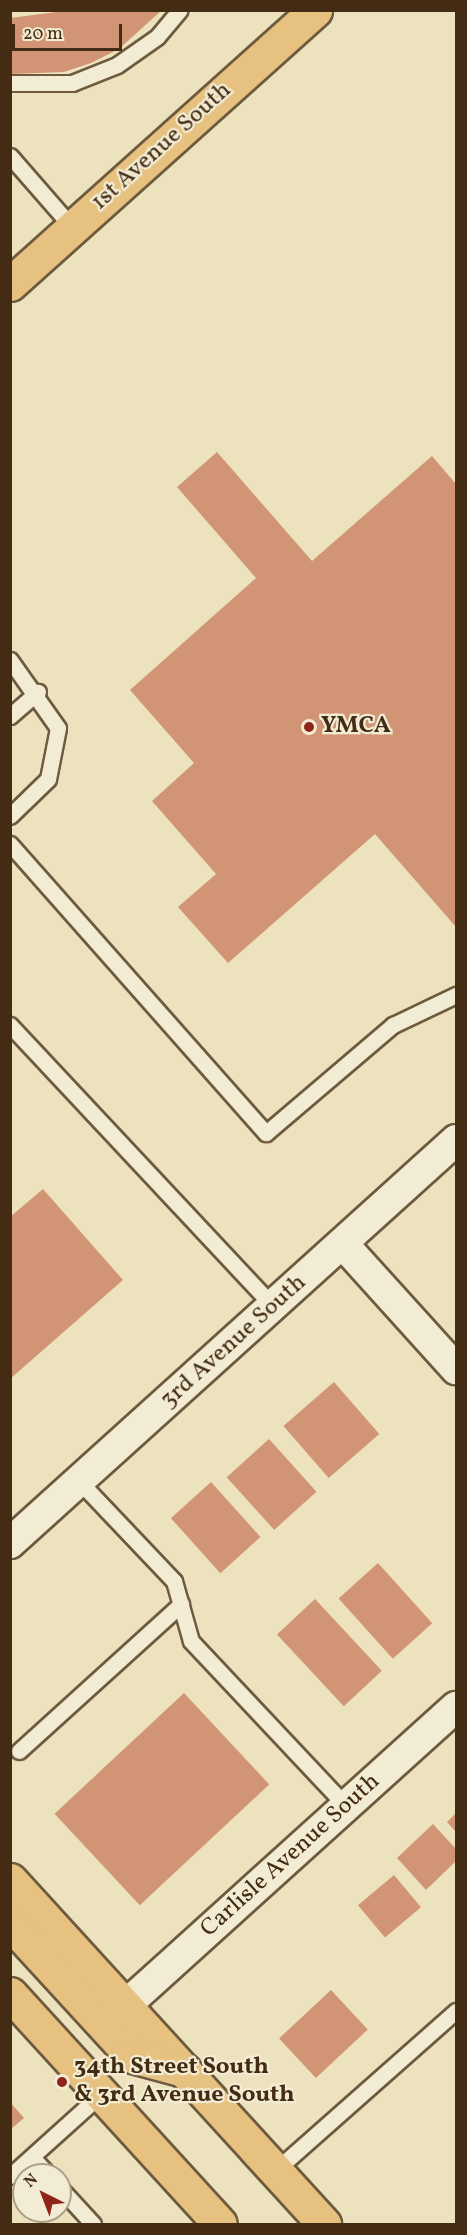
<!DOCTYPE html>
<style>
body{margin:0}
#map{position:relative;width:467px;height:2235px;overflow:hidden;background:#ede2be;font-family:Vollkorn,serif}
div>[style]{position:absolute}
.building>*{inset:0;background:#d19575;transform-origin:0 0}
.roads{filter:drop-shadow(2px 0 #6e5a3e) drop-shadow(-2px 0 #6e5a3e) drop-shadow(0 2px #6e5a3e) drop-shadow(0 -2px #6e5a3e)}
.service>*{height:15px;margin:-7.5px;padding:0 7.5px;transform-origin:7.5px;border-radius:7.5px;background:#f3ecd5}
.minor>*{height:30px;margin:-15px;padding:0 15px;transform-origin:15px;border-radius:15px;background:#f3ecd5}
.primary>*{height:33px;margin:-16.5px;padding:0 16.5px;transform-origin:16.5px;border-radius:16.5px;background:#e6c17f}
.trunk>*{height:33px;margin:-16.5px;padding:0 16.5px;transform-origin:16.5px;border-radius:16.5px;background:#e6c17f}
.dots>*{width:16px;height:16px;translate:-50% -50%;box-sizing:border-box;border:3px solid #f3ecd5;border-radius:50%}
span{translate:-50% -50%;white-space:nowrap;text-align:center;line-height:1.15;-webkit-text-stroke:4.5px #f3ecd5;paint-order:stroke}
.street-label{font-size:24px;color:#442c14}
.poi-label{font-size:24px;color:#442c14;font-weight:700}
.left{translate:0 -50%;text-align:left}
.frame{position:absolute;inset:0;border:12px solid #442c14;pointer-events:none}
.north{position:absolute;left:12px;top:2163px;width:60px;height:60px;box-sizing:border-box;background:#f3ecd5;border:2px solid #ad9f88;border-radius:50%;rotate:318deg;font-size:16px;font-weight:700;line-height:24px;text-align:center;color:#442c14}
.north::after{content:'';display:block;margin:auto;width:21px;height:27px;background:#8f2418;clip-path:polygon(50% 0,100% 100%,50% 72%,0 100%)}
.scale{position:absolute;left:12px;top:24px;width:110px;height:27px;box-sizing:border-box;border:3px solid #442c14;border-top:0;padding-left:8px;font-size:18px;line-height:21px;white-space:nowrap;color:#442c14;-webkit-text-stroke:4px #f3ecd5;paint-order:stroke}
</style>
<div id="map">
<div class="building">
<div style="clip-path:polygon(72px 10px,162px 10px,119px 49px,91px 63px,64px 72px,10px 74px,10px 18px)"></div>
<div style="clip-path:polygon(217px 452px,312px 561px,432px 456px,456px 484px,456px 927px,375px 834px,228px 963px,178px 907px,216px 874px,152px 801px,194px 763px,130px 690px,256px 578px,177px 487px)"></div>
<div style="clip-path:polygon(43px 1189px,123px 1280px,10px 1379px,10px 1217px)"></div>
<div style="left:334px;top:1382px;width:69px;height:67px;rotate:49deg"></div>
<div style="left:269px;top:1439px;width:71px;height:57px;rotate:48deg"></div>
<div style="left:211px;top:1482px;width:74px;height:54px;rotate:48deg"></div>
<div style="left:378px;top:1563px;width:81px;height:53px;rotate:48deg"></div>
<div style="left:315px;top:1599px;width:98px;height:52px;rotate:47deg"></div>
<div style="left:184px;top:1693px;width:125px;height:177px;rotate:47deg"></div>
<div style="clip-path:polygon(456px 1813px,456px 1832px,447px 1822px)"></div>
<div style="clip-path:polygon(433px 1824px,456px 1849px,456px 1861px,426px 1890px,397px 1858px)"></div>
<div style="left:394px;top:1875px;width:42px;height:47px;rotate:50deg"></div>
<div style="left:331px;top:1990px;width:54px;height:71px;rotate:47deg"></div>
<div style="clip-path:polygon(10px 2102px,24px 2118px,10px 2130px)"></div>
</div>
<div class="roads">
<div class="service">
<div style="left:10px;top:83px;width:62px"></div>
<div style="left:72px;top:83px;width:48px;rotate:-21.8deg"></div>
<div style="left:117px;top:65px;width:49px;rotate:-35deg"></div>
<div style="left:157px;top:37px;width:35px;rotate:-50deg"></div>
<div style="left:10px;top:156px;width:94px;rotate:48.9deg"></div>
<div style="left:10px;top:660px;width:83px;rotate:54.8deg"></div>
<div style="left:58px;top:728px;width:52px;rotate:101.1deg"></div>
<div style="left:48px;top:779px;width:53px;rotate:135.8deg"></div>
<div style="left:10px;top:716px;width:37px;rotate:-41deg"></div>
<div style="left:10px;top:844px;width:386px;rotate:48.5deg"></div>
<div style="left:266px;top:1133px;width:167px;rotate:-40.4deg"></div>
<div style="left:393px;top:1025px;width:70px;rotate:-25.5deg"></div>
<div style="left:10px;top:1025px;width:385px;rotate:46.9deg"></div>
<div style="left:79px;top:1481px;width:138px;rotate:46.5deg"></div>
<div style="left:174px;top:1581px;width:62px;rotate:74.2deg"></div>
<div style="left:191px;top:1641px;width:226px;rotate:46.8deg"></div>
<div style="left:19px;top:1751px;width:219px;rotate:-42.2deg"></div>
<div style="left:32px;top:2157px;width:25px;rotate:47deg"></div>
<div style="left:276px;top:2170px;width:240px;rotate:-41.5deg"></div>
<div style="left:10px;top:2176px;width:122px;rotate:-42deg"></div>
<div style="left:60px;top:2188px;width:49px;rotate:47.5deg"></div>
</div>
<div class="minor">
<div style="left:343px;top:1244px;width:169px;rotate:47.9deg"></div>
<div style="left:10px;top:1543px;width:601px;rotate:-42.1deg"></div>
<div style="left:126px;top:2005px;width:445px;rotate:-42.1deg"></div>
</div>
<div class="primary">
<div style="left:10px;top:284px;width:410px;rotate:-41.9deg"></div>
</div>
<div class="trunk">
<div style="left:10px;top:1880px;width:466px;rotate:47.6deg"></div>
<div style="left:10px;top:1923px;width:180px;rotate:47.5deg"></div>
<div style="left:132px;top:2056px;width:54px;rotate:15.1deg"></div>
<div style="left:10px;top:1994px;width:311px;rotate:47.6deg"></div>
</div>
</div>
<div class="dots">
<div style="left:309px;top:727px;background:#8f2418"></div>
<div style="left:62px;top:2082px;background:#8f2418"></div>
</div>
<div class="street-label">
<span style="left:162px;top:147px;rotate:-42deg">1st Avenue South</span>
<span style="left:234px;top:1342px;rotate:-42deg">3rd Avenue South</span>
<span style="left:291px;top:1856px;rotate:-42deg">Carlisle Avenue South</span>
</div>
<div class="poi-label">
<span class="left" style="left:321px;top:727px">YMCA</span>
<span class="left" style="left:74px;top:2082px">34th Street South<br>&amp; 3rd Avenue South</span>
</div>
<div class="frame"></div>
<div class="north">N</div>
<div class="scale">20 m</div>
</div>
